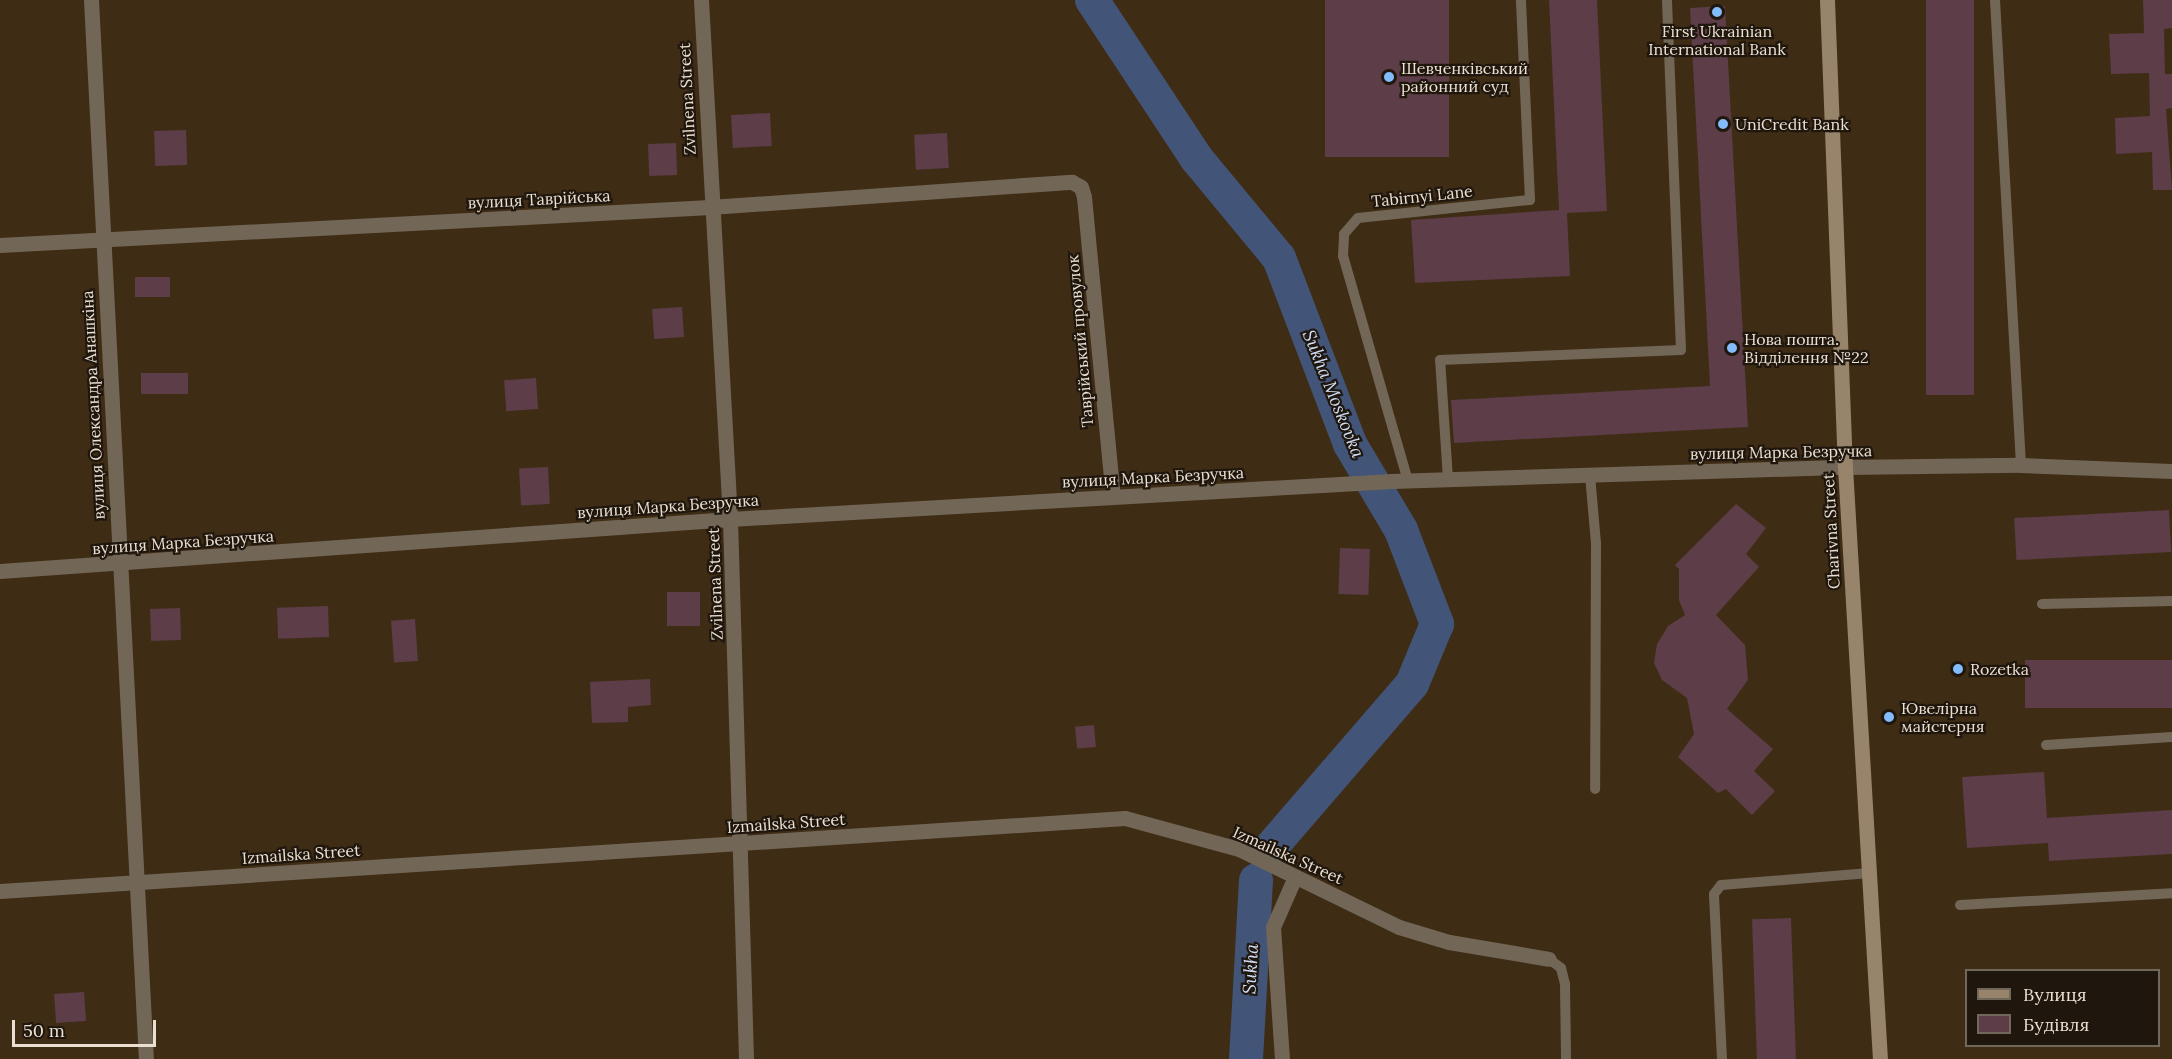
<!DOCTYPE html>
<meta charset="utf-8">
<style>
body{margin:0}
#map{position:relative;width:2172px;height:1059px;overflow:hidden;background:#3f2c15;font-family:Lora,serif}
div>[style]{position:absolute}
.river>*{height:34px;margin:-17px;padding:0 17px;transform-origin:17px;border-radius:17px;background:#425578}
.building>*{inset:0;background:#5c3d48;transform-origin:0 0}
.lane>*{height:10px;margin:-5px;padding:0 5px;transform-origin:5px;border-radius:5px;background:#726757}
.street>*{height:15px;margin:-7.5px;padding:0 7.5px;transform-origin:7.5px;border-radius:7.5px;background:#726757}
.secondary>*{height:15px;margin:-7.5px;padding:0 7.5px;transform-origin:7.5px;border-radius:7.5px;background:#97846b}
.dots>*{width:16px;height:16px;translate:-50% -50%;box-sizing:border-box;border:3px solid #1f170d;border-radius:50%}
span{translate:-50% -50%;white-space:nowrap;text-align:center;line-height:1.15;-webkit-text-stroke:4.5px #1f170d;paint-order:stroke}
.poi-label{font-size:16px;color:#ebdfd1}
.left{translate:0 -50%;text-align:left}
.street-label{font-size:16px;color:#ebdfd1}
.water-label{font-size:18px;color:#cfddf6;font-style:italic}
.legend{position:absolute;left:1965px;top:969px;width:195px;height:78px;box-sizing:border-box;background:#1f170d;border:2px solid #71675b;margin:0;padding:8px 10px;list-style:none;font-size:18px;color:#ebdfd1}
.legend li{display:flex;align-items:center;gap:12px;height:30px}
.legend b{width:30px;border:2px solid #71675b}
.scale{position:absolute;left:12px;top:1020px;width:144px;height:27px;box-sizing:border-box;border:3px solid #ebdfd1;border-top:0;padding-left:8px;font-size:18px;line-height:21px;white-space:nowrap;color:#ebdfd1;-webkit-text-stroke:4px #1f170d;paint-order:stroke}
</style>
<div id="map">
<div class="river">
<div style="left:1092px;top:0;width:191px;rotate:56.6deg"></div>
<div style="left:1197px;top:159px;width:129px;rotate:50.4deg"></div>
<div style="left:1279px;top:258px;width:199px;rotate:69.1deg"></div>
<div style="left:1350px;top:444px;width:100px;rotate:59.3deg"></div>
<div style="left:1401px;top:530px;width:101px;rotate:69deg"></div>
<div style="left:1437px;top:624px;width:65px;rotate:112.6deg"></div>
<div style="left:1412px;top:684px;width:221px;rotate:130.8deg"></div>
<div style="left:1246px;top:1059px;width:179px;rotate:-86.8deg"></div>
</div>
<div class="building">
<div style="left:1325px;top:0;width:124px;height:157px"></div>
<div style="clip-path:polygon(1549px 0,1597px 0,1607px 211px,1567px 213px,1570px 276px,1415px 283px,1411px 220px,1559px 210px)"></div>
<div style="left:1926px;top:0;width:48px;height:395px"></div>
<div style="clip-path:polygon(2143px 0,2172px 0,2172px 28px,2164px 29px,2165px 74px,2172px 74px,2172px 108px,2166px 109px,2172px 190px,2153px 190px,2152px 152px,2116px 154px,2115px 118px,2150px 116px,2149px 73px,2111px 74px,2109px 34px,2144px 33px)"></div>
<div style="clip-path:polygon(1725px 6px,1748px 427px,1454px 443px,1451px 400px,1710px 386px,1690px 8px)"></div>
<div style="left:770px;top:113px;width:33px;height:39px;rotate:87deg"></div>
<div style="left:186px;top:130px;width:35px;height:32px;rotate:88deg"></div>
<div style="left:947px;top:133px;width:35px;height:33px;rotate:87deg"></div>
<div style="left:676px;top:143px;width:32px;height:28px;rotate:88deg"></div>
<div style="left:135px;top:277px;width:35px;height:20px"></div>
<div style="left:682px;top:307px;width:30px;height:30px;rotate:86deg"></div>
<div style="left:141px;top:373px;width:47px;height:21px"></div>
<div style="left:536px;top:378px;width:31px;height:32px;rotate:86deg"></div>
<div style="left:548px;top:467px;width:37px;height:29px;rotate:87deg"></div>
<div style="clip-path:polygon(1736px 504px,1766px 528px,1746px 554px,1759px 567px,1716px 615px,1745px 645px,1748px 680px,1727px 709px,1773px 749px,1754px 771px,1775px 791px,1752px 815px,1726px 789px,1718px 793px,1678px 757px,1694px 734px,1687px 698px,1662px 680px,1654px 663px,1657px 644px,1668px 626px,1685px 615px,1679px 600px,1679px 569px,1675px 565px)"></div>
<div style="left:2169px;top:510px;width:42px;height:155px;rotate:87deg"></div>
<div style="left:1340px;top:548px;width:30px;height:46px;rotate:2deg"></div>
<div style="left:700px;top:592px;width:34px;height:33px;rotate:90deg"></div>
<div style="left:328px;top:606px;width:31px;height:51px;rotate:88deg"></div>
<div style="left:180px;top:608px;width:32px;height:30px;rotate:88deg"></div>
<div style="left:415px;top:619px;width:42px;height:24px;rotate:86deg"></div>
<div style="left:2172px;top:660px;width:48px;height:147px;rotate:90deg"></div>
<div style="clip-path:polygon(650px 679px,651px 705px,628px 707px,628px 722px,592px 723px,590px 682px)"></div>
<div style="left:1094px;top:725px;width:22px;height:19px;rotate:85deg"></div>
<div style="clip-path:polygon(2044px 772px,2047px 818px,2172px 810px,2172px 854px,2049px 861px,2048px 843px,1967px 848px,1962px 777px)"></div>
<div style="left:1791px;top:918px;width:141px;height:39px;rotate:88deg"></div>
<div style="left:84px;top:992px;width:29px;height:30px;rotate:86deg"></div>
</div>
<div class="lane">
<div style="left:1995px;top:0;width:466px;rotate:86.8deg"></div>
<div style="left:1590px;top:475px;width:68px;rotate:85deg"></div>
<div style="left:1596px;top:543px;width:246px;rotate:90.2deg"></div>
<div style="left:1448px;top:479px;width:119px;rotate:-93.8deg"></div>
<div style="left:1440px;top:360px;width:241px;rotate:-2.4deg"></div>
<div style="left:1681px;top:350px;width:350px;rotate:-92.3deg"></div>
<div style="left:1408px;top:481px;width:234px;rotate:-106.1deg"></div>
<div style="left:1343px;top:256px;width:22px;rotate:-87deg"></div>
<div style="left:1344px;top:234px;width:21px;rotate:-49deg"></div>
<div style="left:1358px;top:218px;width:173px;rotate:-6deg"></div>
<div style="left:1530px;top:200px;width:200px;rotate:-92.6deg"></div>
<div style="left:2042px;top:604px;width:130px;rotate:-1.3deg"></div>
<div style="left:2046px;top:745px;width:126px;rotate:-3.6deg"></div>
<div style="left:1960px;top:905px;width:212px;rotate:-3.2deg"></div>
<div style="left:1549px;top:959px;width:15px;rotate:37deg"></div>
<div style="left:1561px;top:968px;width:16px;rotate:76deg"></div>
<div style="left:1565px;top:984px;width:75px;rotate:89.2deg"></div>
<div style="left:1722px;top:1059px;width:165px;rotate:-92.8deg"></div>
<div style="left:1714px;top:894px;width:11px;rotate:-52deg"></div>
<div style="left:1721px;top:885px;width:149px;rotate:-4.6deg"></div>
</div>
<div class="street">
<div style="left:91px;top:0;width:1060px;rotate:87.03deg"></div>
<div style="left:701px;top:0;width:520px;rotate:86.8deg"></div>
<div style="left:730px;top:519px;width:540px;rotate:88.3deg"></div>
<div style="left:0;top:245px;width:711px;rotate:-3.06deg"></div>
<div style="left:710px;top:207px;width:363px;rotate:-4deg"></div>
<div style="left:1072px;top:182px;width:10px;rotate:29deg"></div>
<div style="left:1081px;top:187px;width:10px;rotate:73deg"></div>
<div style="left:1084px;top:197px;width:301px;rotate:84.5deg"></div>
<div style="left:0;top:571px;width:732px;rotate:-4.07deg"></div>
<div style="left:730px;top:519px;width:663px;rotate:-3.29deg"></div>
<div style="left:1392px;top:481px;width:453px;rotate:-1.8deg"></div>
<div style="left:1845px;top:467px;width:176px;rotate:-0.7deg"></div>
<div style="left:2021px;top:465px;width:151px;rotate:2.3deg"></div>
<div style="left:0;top:891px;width:1127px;rotate:-3.71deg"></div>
<div style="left:1125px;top:818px;width:118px;rotate:15.2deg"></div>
<div style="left:1239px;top:849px;width:178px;rotate:26deg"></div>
<div style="left:1399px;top:927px;width:52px;rotate:16.7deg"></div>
<div style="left:1449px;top:942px;width:101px;rotate:9.6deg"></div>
<div style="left:1282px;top:1059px;width:132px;rotate:-93.9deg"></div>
<div style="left:1273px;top:927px;width:55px;rotate:-66.3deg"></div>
</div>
<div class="secondary">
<div style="left:1827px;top:0;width:467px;rotate:87.8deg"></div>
<div style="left:1845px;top:467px;width:593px;rotate:86.62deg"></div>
</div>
<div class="dots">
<div style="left:1717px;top:12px;background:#82bcfa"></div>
<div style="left:1389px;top:77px;background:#82bcfa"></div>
<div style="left:1723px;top:124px;background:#82bcfa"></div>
<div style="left:1732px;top:348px;background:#82bcfa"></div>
<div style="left:1958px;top:669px;background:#82bcfa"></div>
<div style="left:1889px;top:717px;background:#82bcfa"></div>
</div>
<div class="poi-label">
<span style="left:1717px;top:40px">First Ukrainian<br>International Bank</span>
<span class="left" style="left:1401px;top:77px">Шевченківський<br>районний суд</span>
<span class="left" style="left:1735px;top:124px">UniCredit Bank</span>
<span class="left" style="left:1744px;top:348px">Нова пошта.<br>Відділення №22</span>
<span class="left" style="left:1970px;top:669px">Rozetka</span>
<span class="left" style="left:1901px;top:717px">Ювелірна<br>майстерня</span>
</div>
<div class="street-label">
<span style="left:687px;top:99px;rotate:-93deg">Zvilnena Street</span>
<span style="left:1422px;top:196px;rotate:-6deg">Tabirnyi Lane</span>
<span style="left:539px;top:199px;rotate:-3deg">вулиця Таврійська</span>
<span style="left:1080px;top:341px;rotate:-95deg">Таврійський провулок</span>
<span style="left:93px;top:405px;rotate:-93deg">вулиця Олександра Анашкіна</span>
<span style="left:1781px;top:452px;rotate:-1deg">вулиця Марка Безручка</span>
<span style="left:1153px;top:477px;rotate:-3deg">вулиця Марка Безручка</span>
<span style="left:668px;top:506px;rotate:-4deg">вулиця Марка Безручка</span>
<span style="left:1831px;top:531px;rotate:-93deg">Charivna Street</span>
<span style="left:183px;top:542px;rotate:-4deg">вулиця Марка Безручка</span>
<span style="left:715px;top:584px;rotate:-92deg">Zvilnena Street</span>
<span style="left:786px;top:823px;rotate:-4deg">Izmailska Street</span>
<span style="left:301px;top:854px;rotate:-4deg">Izmailska Street</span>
<span style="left:1288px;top:855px;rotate:24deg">Izmailska Street</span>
</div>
<div class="water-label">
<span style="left:1333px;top:394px;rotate:68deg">Sukha Moskovka</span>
<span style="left:1251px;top:969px;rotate:-87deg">Sukha</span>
</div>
<ul class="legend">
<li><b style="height:8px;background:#97846b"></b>Вулиця</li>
<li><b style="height:16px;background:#5c3d48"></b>Будівля</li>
</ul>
<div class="scale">50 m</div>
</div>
